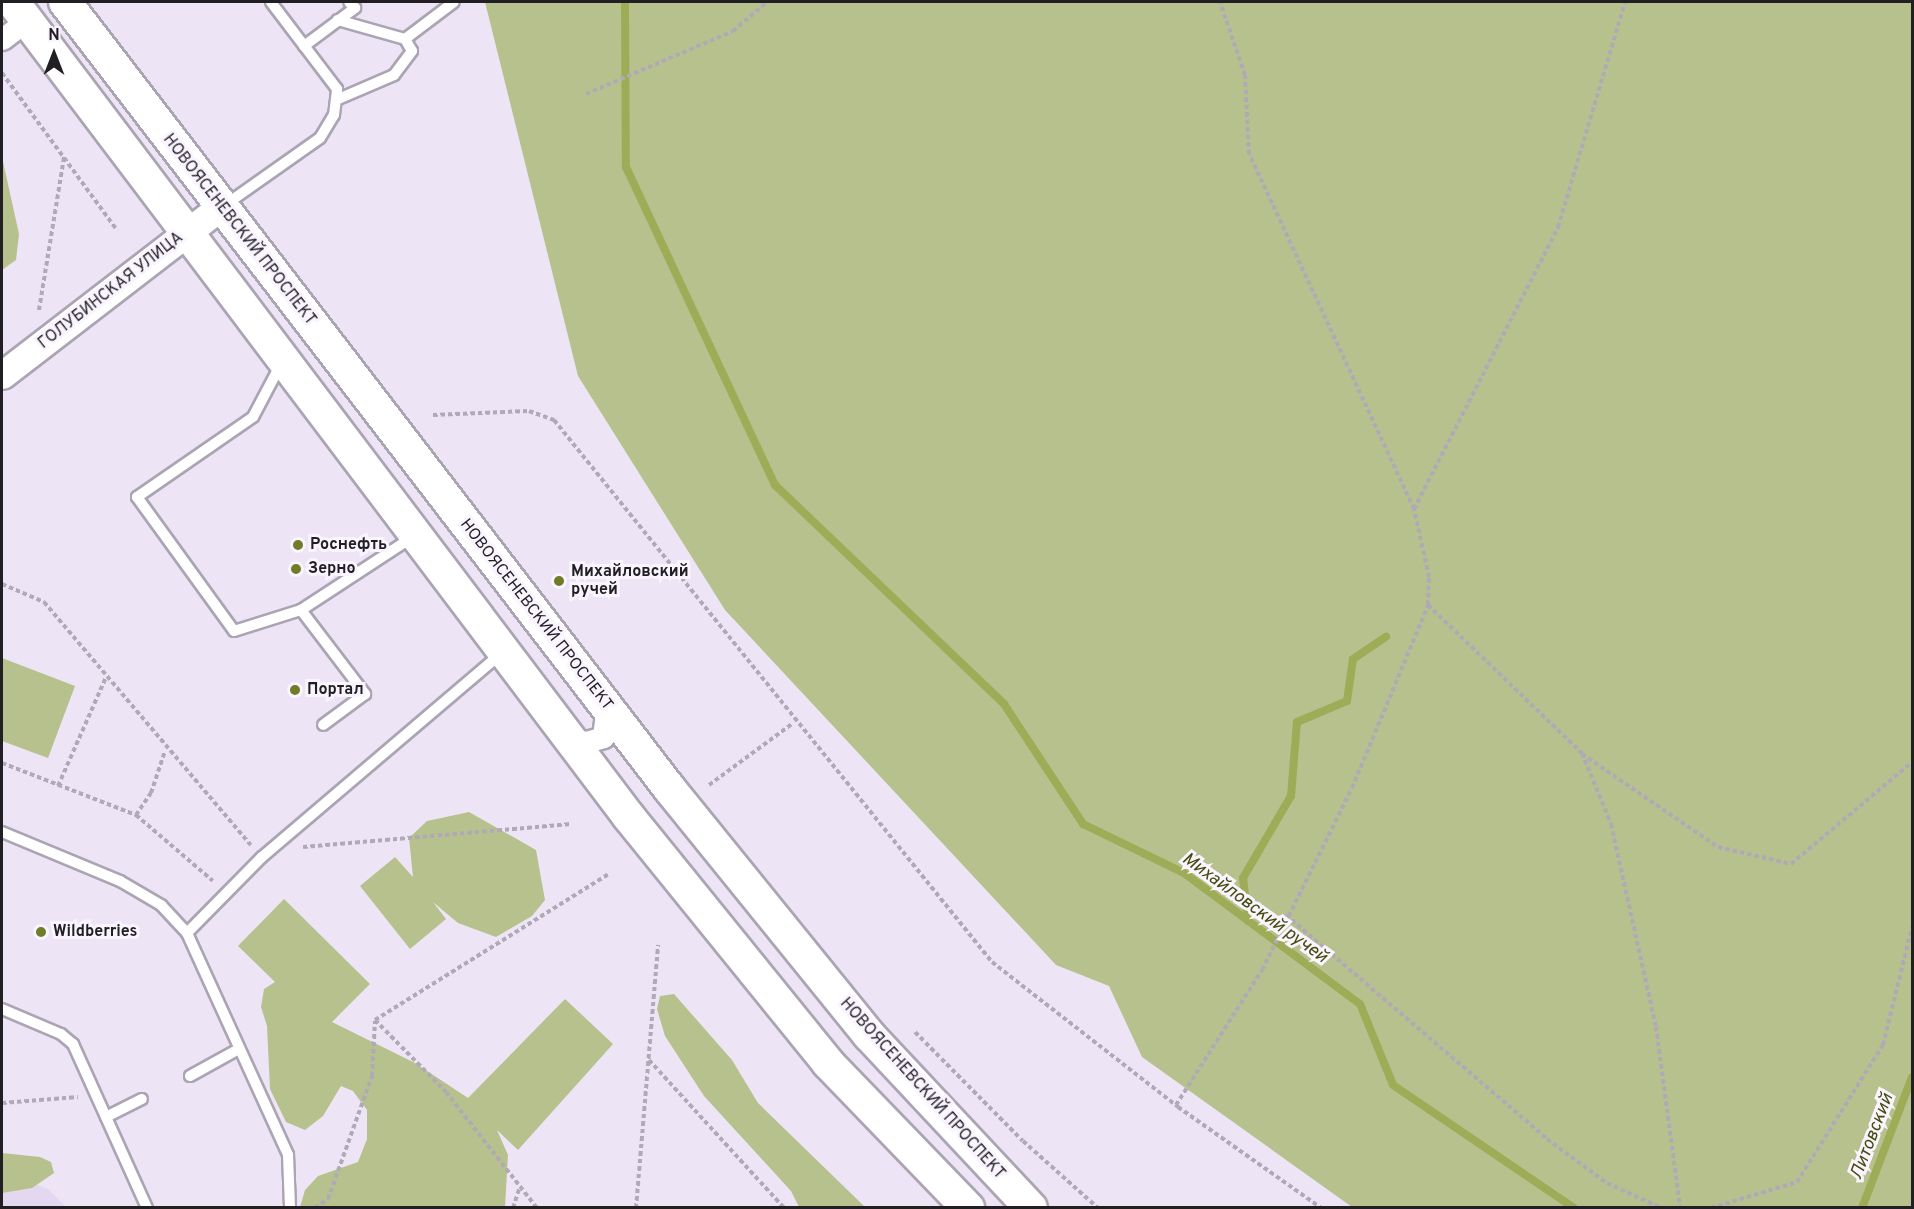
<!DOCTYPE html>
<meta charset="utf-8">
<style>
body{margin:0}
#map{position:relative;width:1914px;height:1209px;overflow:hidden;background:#ede5f5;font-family:Overpass,sans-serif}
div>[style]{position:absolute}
.built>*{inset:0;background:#e3d8ef}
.green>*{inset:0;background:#b7c18d}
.stream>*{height:8px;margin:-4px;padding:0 4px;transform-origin:4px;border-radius:4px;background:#9eac58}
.path>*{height:4px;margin-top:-2px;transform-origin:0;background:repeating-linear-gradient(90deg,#b0a9b6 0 4.5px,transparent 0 7.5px)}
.roads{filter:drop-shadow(2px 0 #aba4b3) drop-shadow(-2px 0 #aba4b3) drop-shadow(0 2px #aba4b3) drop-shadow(0 -2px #aba4b3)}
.service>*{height:10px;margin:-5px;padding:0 5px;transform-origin:5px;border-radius:5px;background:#fff}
.minor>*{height:21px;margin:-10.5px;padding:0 10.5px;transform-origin:10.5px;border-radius:10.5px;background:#fff}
.tertiary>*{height:27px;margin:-13.5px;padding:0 13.5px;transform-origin:13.5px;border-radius:13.5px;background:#fff}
.secondary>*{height:32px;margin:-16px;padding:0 16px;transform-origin:16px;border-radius:16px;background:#fff}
.dots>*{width:16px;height:16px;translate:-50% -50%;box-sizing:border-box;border:3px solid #f9f4fe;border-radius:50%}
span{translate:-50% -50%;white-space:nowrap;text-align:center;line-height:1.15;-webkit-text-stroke:6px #f9f4fe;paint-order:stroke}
.street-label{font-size:16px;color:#211e24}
.poi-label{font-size:16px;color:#211e24;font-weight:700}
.left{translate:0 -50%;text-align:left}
.water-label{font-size:18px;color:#434b0b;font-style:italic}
.frame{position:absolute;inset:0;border:3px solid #211e24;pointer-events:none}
.north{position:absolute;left:24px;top:24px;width:60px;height:60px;-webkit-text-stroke:4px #f9f4fe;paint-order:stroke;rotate:0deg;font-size:16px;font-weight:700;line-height:24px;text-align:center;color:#211e24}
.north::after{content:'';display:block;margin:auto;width:21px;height:27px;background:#211e24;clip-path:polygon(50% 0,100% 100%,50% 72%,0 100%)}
</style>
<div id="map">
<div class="built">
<div style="clip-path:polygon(2px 1171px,48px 1189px,66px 1207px,2px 1207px)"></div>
</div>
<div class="green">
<div style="clip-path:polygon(485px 2px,1912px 2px,1912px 1207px,1352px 1207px,1142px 1057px,1109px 986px,1056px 965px,725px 610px,578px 376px)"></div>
<div style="clip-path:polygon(2px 157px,19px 234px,16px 260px,2px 270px)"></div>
<div style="clip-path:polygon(2px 658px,75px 686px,48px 758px,2px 741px)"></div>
<div style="clip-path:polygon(469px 812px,536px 850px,545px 900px,532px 916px,496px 937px,458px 923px,433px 902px,446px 919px,410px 949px,360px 886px,395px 857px,413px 877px,409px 838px,427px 821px)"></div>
<div style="clip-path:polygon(284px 899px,370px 984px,332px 1022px,415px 1063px,468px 1098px,565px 999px,613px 1044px,518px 1150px,497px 1130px,508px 1155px,505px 1207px,300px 1207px,305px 1190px,318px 1176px,358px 1162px,367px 1139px,367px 1110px,353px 1091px,341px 1086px,323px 1116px,305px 1130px,286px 1122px,270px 1089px,267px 1026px,261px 1007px,264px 989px,275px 982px,238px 946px)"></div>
<div style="clip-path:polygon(674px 994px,732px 1060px,758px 1103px,865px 1207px,799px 1207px,791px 1191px,704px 1096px,665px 1036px,657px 1009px,660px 996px)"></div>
<div style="clip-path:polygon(2px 1153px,40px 1157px,51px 1162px,54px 1173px,32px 1188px,2px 1193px)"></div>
</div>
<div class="stream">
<div style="left:625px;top:2px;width:165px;rotate:89.7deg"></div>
<div style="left:626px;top:167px;width:351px;rotate:64.9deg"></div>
<div style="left:775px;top:485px;width:317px;rotate:43.7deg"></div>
<div style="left:1004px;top:704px;width:144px;rotate:56.6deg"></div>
<div style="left:1083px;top:824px;width:112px;rotate:25.9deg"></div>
<div style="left:1184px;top:873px;width:219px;rotate:36.7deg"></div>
<div style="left:1360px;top:1004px;width:87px;rotate:67.8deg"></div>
<div style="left:1393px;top:1085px;width:219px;rotate:34.2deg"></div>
<div style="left:1248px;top:921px;width:43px;rotate:-96.6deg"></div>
<div style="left:1243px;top:878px;width:95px;rotate:-59.7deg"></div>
<div style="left:1291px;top:796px;width:74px;rotate:-85.4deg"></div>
<div style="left:1297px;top:722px;width:54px;rotate:-22.8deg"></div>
<div style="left:1347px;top:701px;width:42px;rotate:-81.9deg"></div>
<div style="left:1353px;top:659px;width:40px;rotate:-34deg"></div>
<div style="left:1862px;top:1208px;width:140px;rotate:-69.1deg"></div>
</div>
<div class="path">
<div style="left:2px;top:73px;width:195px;rotate:53.8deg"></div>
<div style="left:586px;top:94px;width:160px;rotate:-23.2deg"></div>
<div style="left:733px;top:31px;width:45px;rotate:-40.5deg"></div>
<div style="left:39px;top:310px;width:155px;rotate:-80.7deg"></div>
<div style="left:433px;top:415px;width:96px;rotate:-2.4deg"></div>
<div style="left:529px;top:411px;width:27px;rotate:20deg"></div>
<div style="left:554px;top:420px;width:697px;rotate:51.06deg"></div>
<div style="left:992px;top:962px;width:236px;rotate:37.9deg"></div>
<div style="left:1178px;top:1107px;width:175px;rotate:35.2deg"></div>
<div style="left:1414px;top:509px;width:317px;rotate:-62.9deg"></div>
<div style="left:1558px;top:227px;width:235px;rotate:-73.4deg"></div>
<div style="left:2px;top:584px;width:46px;rotate:23.2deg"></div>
<div style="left:44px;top:602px;width:319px;rotate:49.6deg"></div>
<div style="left:1428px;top:605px;width:214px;rotate:43.9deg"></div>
<div style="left:1582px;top:753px;width:77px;rotate:67.8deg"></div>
<div style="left:1611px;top:824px;width:208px;rotate:77.5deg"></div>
<div style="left:1656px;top:1027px;width:183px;rotate:82.4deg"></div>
<div style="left:1582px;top:754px;width:165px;rotate:34.4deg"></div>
<div style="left:1718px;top:847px;width:75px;rotate:13.1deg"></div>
<div style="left:1791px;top:864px;width:158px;rotate:-40.1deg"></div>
<div style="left:2px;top:763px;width:144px;rotate:21.2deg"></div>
<div style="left:136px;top:815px;width:101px;rotate:40.6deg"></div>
<div style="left:709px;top:785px;width:104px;rotate:-36.4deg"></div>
<div style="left:58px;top:786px;width:119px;rotate:-66.2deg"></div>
<div style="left:136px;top:815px;width:27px;rotate:-56deg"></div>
<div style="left:151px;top:793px;width:44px;rotate:-71.6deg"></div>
<div style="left:303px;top:847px;width:269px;rotate:-4.9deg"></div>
<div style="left:1286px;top:915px;width:344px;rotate:40.6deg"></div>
<div style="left:1547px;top:1139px;width:74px;rotate:36.3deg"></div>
<div style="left:1607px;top:1183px;width:60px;rotate:24.8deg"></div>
<div style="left:375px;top:1020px;width:276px;rotate:-32deg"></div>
<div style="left:375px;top:1020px;width:101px;rotate:45.4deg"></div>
<div style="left:446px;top:1092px;width:147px;rotate:51.9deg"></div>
<div style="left:915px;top:1032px;width:153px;rotate:45.3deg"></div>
<div style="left:1023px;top:1141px;width:101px;rotate:41.8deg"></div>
<div style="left:649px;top:1060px;width:200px;rotate:47.6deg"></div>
<div style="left:2px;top:1103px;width:76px;rotate:-4.5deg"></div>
<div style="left:1176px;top:1105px;width:160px;rotate:-57.5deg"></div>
<div style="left:1262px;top:970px;width:203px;rotate:-63.7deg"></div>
<div style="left:1352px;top:788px;width:198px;rotate:-67.4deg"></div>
<div style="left:1428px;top:605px;width:28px;rotate:-88deg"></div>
<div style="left:1429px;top:577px;width:70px;rotate:-102.4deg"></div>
<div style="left:1414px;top:509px;width:391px;rotate:-114.9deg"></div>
<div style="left:1249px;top:154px;width:79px;rotate:-92.9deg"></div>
<div style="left:1245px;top:75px;width:77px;rotate:-108.9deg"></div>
<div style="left:315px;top:1208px;width:16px;rotate:-35deg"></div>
<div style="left:328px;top:1199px;width:131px;rotate:-70.3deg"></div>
<div style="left:372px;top:1076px;width:55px;rotate:-86.9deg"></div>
<div style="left:513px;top:1208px;width:20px;rotate:-72deg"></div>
<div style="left:636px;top:1208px;width:264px;rotate:-85.2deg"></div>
<div style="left:1711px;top:1208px;width:90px;rotate:-16.8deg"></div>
<div style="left:1797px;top:1182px;width:162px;rotate:-57.9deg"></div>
<div style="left:1883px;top:1045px;width:122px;rotate:-76.2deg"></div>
</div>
<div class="roads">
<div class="service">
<div style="left:405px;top:39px;width:61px;rotate:-37.1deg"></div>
<div style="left:304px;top:46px;width:64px;rotate:-36.7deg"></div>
<div style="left:355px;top:8px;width:8px;rotate:-135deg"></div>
<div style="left:336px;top:100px;width:63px;rotate:-23.3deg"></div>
<div style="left:394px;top:75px;width:30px;rotate:-53deg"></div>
<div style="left:412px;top:51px;width:14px;rotate:-120deg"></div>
<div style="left:405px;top:39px;width:70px;rotate:-164.2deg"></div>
<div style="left:225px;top:205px;width:116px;rotate:-35.2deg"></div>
<div style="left:320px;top:138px;width:27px;rotate:-59deg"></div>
<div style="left:334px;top:115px;width:26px;rotate:-83deg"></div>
<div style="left:337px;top:89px;width:109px;rotate:-127.2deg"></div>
<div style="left:282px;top:362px;width:62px;rotate:117.8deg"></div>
<div style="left:253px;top:417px;width:141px;rotate:145.4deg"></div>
<div style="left:137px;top:497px;width:165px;rotate:54.1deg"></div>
<div style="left:234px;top:631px;width:70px;rotate:-17.4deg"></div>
<div style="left:301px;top:610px;width:135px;rotate:-33.2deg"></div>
<div style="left:301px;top:610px;width:106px;rotate:52.7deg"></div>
<div style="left:365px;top:694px;width:52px;rotate:143.6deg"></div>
<div style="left:2px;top:832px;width:128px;rotate:22.6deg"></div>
<div style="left:120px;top:881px;width:48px;rotate:30.3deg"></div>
<div style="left:161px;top:905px;width:38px;rotate:47deg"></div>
<div style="left:187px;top:933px;width:244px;rotate:65.5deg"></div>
<div style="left:288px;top:1155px;width:53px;rotate:87.8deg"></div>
<div style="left:187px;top:933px;width:107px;rotate:-45.4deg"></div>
<div style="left:262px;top:857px;width:315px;rotate:-40.4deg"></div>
<div style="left:2px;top:1009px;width:64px;rotate:23deg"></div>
<div style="left:61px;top:1034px;width:16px;rotate:40deg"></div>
<div style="left:73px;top:1044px;width:180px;rotate:65.7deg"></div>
<div style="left:190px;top:1076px;width:56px;rotate:-28.9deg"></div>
<div style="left:106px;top:1117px;width:40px;rotate:-26.6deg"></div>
</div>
<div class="minor">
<div style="left:2px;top:39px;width:31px;rotate:-37deg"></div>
<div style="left:568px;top:739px;width:18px;rotate:9deg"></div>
<div style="left:586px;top:742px;width:18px;rotate:-16deg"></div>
<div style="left:603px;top:737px;width:31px;rotate:-83deg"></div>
</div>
<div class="tertiary">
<div style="left:2px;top:375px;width:275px;rotate:-37.6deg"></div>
</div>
<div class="secondary">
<div style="left:13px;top:2px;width:1022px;rotate:52.92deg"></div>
<div style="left:629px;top:817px;width:316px;rotate:51deg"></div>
<div style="left:828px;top:1063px;width:202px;rotate:46deg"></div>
<div style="left:65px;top:2px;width:991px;rotate:52.46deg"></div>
<div style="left:669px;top:788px;width:318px;rotate:51deg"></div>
<div style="left:869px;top:1035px;width:237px;rotate:46.9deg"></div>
</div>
</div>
<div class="dots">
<div style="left:298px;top:545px;background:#707c28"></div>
<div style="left:296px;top:569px;background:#707c28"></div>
<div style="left:559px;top:581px;background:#707c28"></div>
<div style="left:295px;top:690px;background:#707c28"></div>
<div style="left:41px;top:932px;background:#707c28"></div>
</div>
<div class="street-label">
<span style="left:239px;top:230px;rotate:52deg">НОВОЯСЕНЕВСКИЙ ПРОСПЕКТ</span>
<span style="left:111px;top:291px;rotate:-38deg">ГОЛУБИНСКАЯ УЛИЦА</span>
<span style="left:536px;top:615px;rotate:52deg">НОВОЯСЕНЕВСКИЙ ПРОСПЕКТ</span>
<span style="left:922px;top:1089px;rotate:48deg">НОВОЯСЕНЕВСКИЙ ПРОСПЕКТ</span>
</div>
<div class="poi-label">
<span class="left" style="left:310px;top:545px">Роснефть</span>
<span class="left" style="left:308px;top:569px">Зерно</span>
<span class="left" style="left:571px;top:581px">Михайловский<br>ручей</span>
<span class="left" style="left:307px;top:690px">Портал</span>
<span class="left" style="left:53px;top:932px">Wildberries</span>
</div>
<div class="water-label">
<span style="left:1254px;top:909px;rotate:36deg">Михайловский ручей</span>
<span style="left:1873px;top:1137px;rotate:-69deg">Литовский</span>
</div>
<div class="frame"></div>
<div class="north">N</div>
</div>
